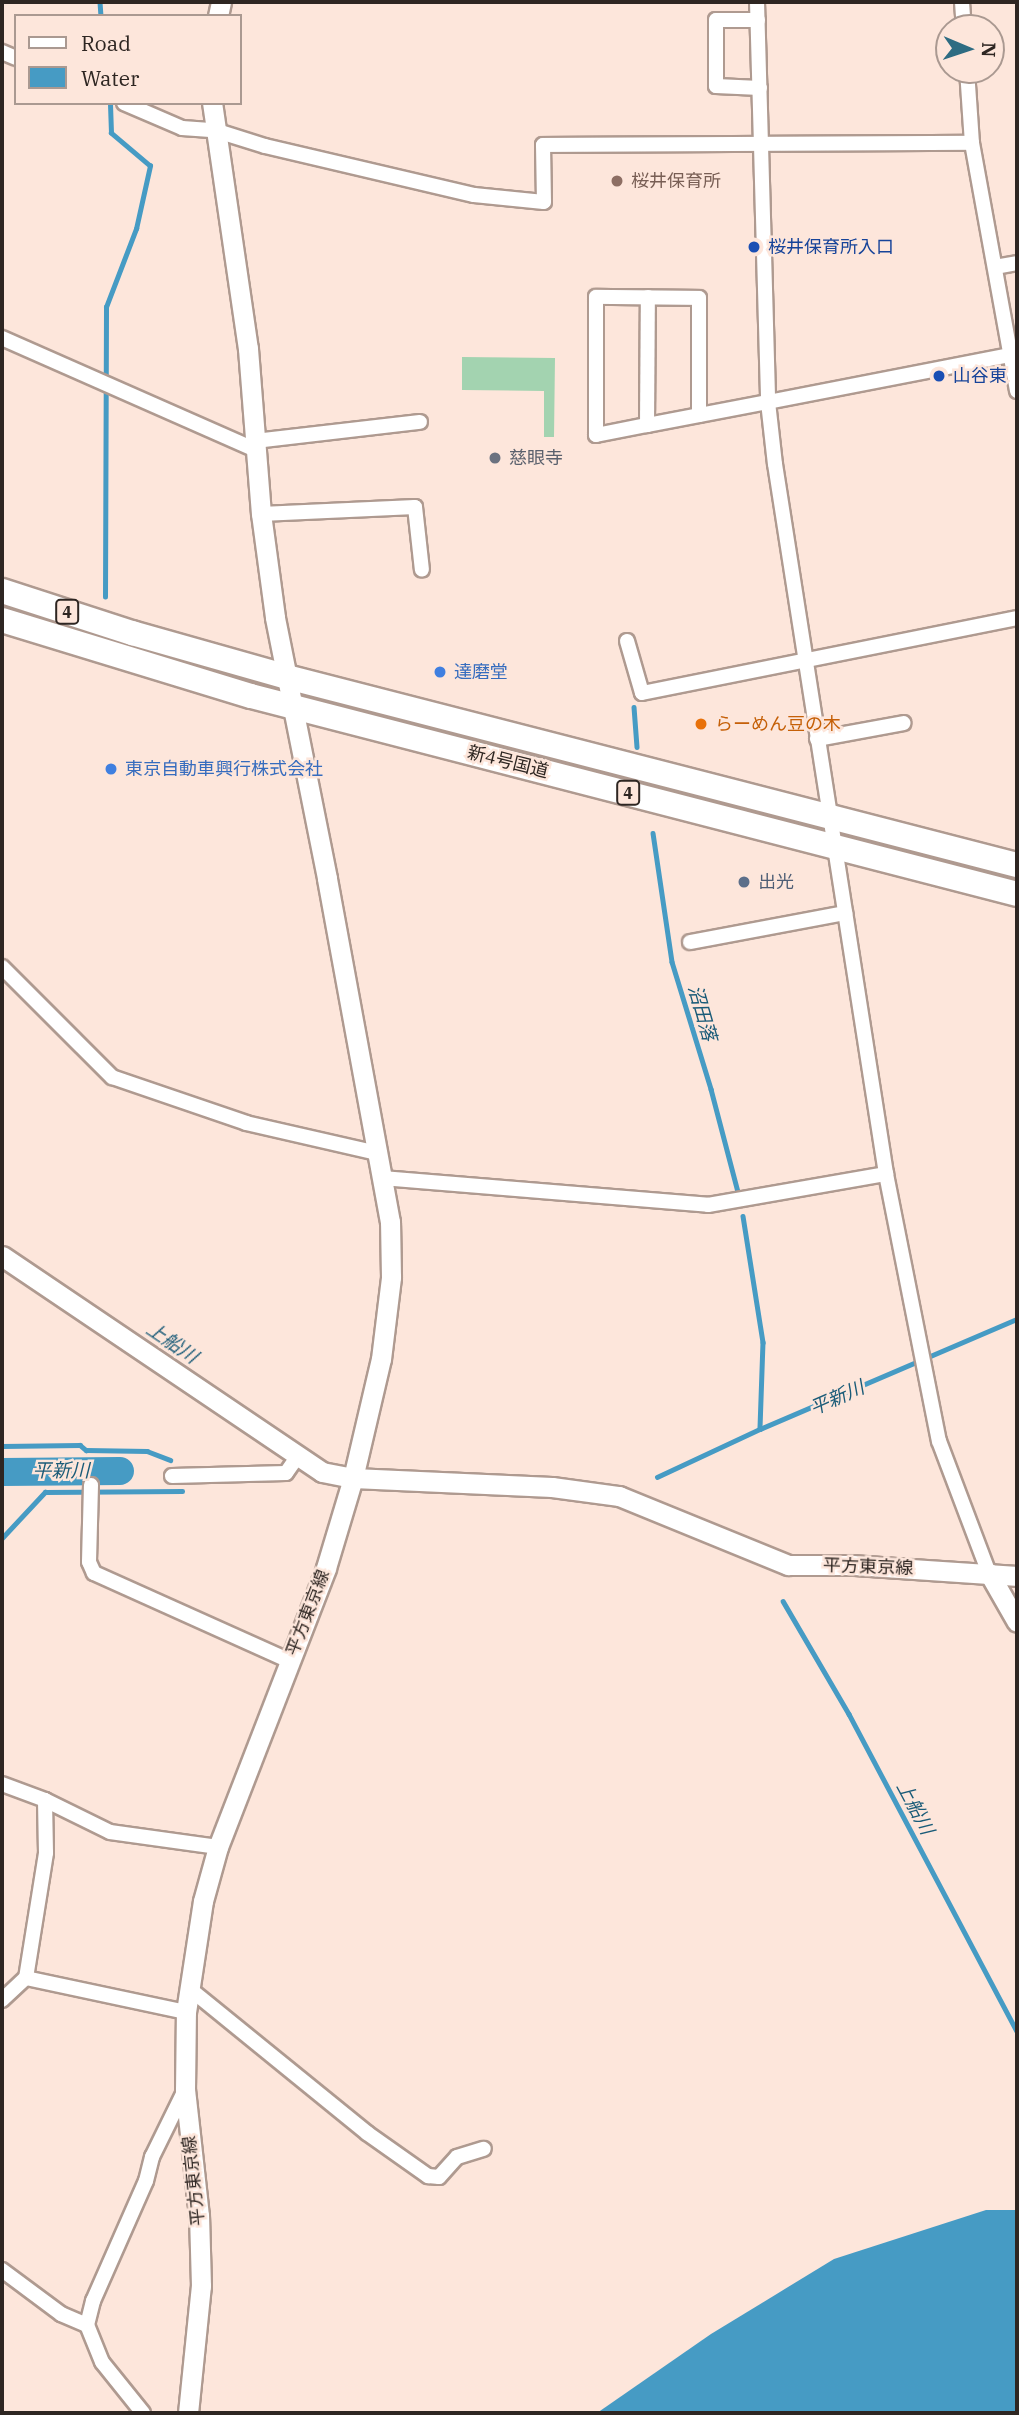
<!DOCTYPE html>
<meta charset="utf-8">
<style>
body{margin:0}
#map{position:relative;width:1019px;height:2415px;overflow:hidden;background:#fde6db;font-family:"IBM Plex Serif","Noto Sans JP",serif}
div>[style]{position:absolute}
.green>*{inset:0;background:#a3d3b0}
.water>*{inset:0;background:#469bc4}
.stream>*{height:4.5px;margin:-2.25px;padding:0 2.25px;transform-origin:2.25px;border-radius:2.25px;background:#469bc4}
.river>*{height:28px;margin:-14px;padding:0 14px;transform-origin:14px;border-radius:14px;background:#469bc4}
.roads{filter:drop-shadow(2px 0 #af9a90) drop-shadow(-2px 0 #af9a90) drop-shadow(0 2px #af9a90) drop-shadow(0 -2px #af9a90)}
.street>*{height:14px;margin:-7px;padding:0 7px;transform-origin:7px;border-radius:7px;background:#fff}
.secondary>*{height:19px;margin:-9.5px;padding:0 9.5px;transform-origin:9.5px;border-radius:9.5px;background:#fff}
.highway>*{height:24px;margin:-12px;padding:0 12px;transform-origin:12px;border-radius:12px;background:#fff}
.dots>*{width:19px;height:19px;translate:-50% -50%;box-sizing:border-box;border:4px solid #fde6db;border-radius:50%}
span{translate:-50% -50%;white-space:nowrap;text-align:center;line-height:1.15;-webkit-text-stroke:5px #fde6db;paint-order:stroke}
.shield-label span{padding:2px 5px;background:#fde6db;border:2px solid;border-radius:5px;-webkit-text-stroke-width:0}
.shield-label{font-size:16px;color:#2e2622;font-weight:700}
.education-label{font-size:18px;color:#785e54}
.left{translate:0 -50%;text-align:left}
.transit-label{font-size:18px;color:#164399}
.worship-label{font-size:18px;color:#5b616d}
.shop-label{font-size:18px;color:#366cbe}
.food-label{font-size:18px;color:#c56008}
.street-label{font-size:18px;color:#2e2622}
.service-label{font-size:18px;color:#4e5e75}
.water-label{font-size:19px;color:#1a5b78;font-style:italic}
.frame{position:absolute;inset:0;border:4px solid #2e2622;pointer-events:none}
.legend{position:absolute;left:14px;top:14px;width:228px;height:91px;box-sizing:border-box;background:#fde6db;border:2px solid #aa9991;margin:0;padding:9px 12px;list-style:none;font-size:21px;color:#2e2622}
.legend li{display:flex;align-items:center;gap:14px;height:35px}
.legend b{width:35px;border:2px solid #aa9991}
.north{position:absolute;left:935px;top:14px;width:70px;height:70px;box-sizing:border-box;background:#fde6db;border:2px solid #aa9991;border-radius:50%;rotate:92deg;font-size:19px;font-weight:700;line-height:28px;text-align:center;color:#2e2622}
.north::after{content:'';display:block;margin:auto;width:24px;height:32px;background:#2e6c82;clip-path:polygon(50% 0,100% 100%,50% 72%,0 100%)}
</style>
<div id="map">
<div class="green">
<div style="clip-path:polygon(462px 357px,555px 358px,554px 437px,544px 437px,544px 391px,462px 390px)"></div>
</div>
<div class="water">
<div style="clip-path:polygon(986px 2210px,1017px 2210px,1017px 2413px,597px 2413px,711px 2334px,834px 2259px)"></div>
</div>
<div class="stream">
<div style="left:100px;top:2px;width:14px;rotate:86deg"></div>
<div style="left:105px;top:597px;width:290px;rotate:-89.8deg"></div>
<div style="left:106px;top:307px;width:84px;rotate:-69deg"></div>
<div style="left:136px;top:229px;width:65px;rotate:-77.5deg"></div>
<div style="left:150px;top:166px;width:51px;rotate:-139.8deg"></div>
<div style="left:111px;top:133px;width:30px;rotate:-92deg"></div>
<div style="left:634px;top:707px;width:40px;rotate:85.7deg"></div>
<div style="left:653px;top:833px;width:130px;rotate:81.6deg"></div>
<div style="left:672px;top:962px;width:133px;rotate:72.9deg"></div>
<div style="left:711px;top:1089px;width:111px;rotate:75.3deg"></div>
<div style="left:743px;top:1216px;width:128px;rotate:81deg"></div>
<div style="left:763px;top:1342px;width:87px;rotate:92deg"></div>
<div style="left:2px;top:1446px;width:78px;rotate:-0.7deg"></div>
<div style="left:80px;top:1445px;width:8px;rotate:40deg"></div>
<div style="left:86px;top:1450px;width:61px;rotate:0.9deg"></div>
<div style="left:147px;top:1451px;width:25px;rotate:21deg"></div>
<div style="left:657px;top:1477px;width:114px;rotate:-25deg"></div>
<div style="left:760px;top:1429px;width:280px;rotate:-23.2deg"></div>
<div style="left:2px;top:1538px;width:63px;rotate:-46.9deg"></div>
<div style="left:45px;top:1492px;width:137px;rotate:-0.4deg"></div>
<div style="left:783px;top:1601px;width:131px;rotate:59.7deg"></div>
<div style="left:849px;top:1714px;width:359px;rotate:62.1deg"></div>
</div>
<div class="river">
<div style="left:2px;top:1472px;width:118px;rotate:-0.5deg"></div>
</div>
<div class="roads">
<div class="street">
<div style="left:757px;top:2px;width:400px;rotate:88.4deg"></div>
<div style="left:768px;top:402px;width:62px;rotate:83.6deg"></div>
<div style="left:775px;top:464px;width:719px;rotate:81.11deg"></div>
<div style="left:886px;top:1174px;width:272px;rotate:78.8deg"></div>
<div style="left:939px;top:1441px;width:141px;rotate:69.3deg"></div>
<div style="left:962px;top:2px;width:26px;rotate:86deg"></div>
<div style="left:758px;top:20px;width:42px;rotate:180deg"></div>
<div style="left:716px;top:20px;width:66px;rotate:90deg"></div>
<div style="left:716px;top:86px;width:44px;rotate:2.6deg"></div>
<div style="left:2px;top:52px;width:15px;rotate:23deg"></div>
<div style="left:967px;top:70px;width:73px;rotate:86.1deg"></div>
<div style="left:972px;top:143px;width:252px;rotate:79.7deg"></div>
<div style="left:124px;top:103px;width:63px;rotate:23.3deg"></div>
<div style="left:182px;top:128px;width:32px;rotate:4deg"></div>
<div style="left:214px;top:130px;width:53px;rotate:17.4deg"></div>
<div style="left:265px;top:146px;width:215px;rotate:13.2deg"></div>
<div style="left:474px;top:195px;width:70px;rotate:5.7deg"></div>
<div style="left:544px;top:202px;width:57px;rotate:-91deg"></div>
<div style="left:543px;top:145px;width:429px;rotate:-0.3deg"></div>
<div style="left:995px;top:267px;width:22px;rotate:-10deg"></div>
<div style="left:2px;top:338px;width:278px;rotate:23.8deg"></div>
<div style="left:699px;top:415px;width:117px;rotate:-90deg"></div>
<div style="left:699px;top:298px;width:103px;rotate:-179.4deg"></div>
<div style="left:596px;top:297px;width:138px;rotate:90deg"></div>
<div style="left:596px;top:435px;width:52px;rotate:-11.1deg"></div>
<div style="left:647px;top:425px;width:123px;rotate:-10.8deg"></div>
<div style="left:768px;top:402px;width:247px;rotate:-11deg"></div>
<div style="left:1010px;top:355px;width:8px;rotate:-23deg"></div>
<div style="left:647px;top:425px;width:128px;rotate:-89.6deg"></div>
<div style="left:255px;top:441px;width:166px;rotate:-6.6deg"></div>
<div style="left:261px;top:514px;width:154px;rotate:-2.6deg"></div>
<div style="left:415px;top:507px;width:63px;rotate:83.7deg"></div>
<div style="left:627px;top:641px;width:54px;rotate:73.9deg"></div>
<div style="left:642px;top:693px;width:382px;rotate:-11.3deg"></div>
<div style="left:817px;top:739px;width:88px;rotate:-10.4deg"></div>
<div style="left:690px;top:942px;width:158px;rotate:-10.6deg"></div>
<div style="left:2px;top:967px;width:156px;rotate:45deg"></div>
<div style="left:112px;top:1077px;width:142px;rotate:18.9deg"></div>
<div style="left:246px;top:1123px;width:134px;rotate:12.9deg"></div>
<div style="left:382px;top:1178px;width:327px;rotate:4.7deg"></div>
<div style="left:708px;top:1205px;width:181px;rotate:-9.9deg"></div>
<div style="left:172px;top:1476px;width:114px;rotate:-1.5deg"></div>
<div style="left:286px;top:1473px;width:21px;rotate:-55deg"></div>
<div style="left:91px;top:1485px;width:77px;rotate:91.5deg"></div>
<div style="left:89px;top:1562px;width:12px;rotate:66deg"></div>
<div style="left:94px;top:1573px;width:215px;rotate:24.2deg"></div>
<div style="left:2px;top:1784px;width:46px;rotate:20.4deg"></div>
<div style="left:45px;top:1800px;width:72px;rotate:26.2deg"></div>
<div style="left:110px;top:1832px;width:109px;rotate:7.9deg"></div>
<div style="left:26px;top:1978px;width:164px;rotate:12deg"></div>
<div style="left:190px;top:1989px;width:228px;rotate:39.1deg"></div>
<div style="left:367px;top:2133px;width:75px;rotate:35.2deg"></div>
<div style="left:428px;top:2176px;width:11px;rotate:5deg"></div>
<div style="left:439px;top:2177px;width:27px;rotate:-48deg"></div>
<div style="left:457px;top:2157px;width:28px;rotate:-17deg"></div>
<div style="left:2px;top:2000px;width:33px;rotate:-43deg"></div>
<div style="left:26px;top:1978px;width:127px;rotate:-80.9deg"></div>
<div style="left:46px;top:1853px;width:53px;rotate:-91.1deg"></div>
<div style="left:2px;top:2270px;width:74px;rotate:36.7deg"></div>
<div style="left:61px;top:2314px;width:28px;rotate:23deg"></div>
<div style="left:143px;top:2413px;width:65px;rotate:-128.8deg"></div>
<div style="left:102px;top:2362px;width:40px;rotate:-112deg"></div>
<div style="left:87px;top:2325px;width:25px;rotate:-76deg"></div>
<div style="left:93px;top:2301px;width:131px;rotate:-66.2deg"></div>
<div style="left:146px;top:2181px;width:25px;rotate:-76deg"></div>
<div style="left:152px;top:2157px;width:75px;rotate:-63.8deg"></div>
</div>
<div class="secondary">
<div style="left:218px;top:16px;width:14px;rotate:-78deg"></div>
<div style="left:2px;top:1256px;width:386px;rotate:34deg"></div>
<div style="left:322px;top:1472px;width:32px;rotate:11deg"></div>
<div style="left:353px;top:1478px;width:122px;rotate:-76.8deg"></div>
<div style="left:381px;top:1359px;width:83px;rotate:-83deg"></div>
<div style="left:391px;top:1277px;width:55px;rotate:-91deg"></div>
<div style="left:390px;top:1222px;width:350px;rotate:-100.4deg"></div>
<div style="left:327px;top:878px;width:266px;rotate:-101.3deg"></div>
<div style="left:275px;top:617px;width:104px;rotate:-97.7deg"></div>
<div style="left:261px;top:514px;width:166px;rotate:-94.5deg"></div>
<div style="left:248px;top:349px;width:249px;rotate:-98.3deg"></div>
<div style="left:989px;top:1573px;width:56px;rotate:60.3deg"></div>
<div style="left:188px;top:2413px;width:128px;rotate:-84.2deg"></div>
<div style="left:201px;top:2286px;width:70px;rotate:-91.6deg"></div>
<div style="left:199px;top:2216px;width:127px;rotate:-96.3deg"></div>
<div style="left:185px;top:2090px;width:78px;rotate:-89.3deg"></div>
<div style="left:186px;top:2012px;width:112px;rotate:-81.3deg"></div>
<div style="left:203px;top:1901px;width:56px;rotate:-74.5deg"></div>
<div style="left:218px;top:1847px;width:299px;rotate:-68.8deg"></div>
<div style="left:326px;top:1568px;width:94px;rotate:-73.3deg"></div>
<div style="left:353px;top:1478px;width:199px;rotate:2.6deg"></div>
<div style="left:552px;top:1487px;width:68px;rotate:7.7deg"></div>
<div style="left:619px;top:1496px;width:183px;rotate:22.2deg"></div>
<div style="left:788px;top:1565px;width:65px"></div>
<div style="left:853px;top:1565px;width:164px;rotate:3.8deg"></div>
</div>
<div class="highway">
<div style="left:2px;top:591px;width:137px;rotate:17.9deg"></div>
<div style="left:132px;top:633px;width:161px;rotate:15.8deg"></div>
<div style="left:287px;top:677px;width:754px;rotate:14.44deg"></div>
<div style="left:2px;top:620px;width:260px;rotate:17deg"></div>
<div style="left:251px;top:696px;width:791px;rotate:14.49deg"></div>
</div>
</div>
<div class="dots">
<div style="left:617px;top:181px;background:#8d6e63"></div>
<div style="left:754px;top:247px;background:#1a4fb4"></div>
<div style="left:939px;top:376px;background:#1a4fb4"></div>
<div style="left:495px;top:458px;background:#6b7280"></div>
<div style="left:440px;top:672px;background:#3f7fe0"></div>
<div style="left:701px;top:724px;background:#e8710a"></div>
<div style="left:111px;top:769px;background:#3f7fe0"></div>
<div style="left:744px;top:882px;background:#5c6f8a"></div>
</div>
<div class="shield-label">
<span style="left:67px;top:612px">4</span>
<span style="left:628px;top:793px">4</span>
</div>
<div class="education-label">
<span class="left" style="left:631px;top:181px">桜井保育所</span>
</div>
<div class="transit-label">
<span class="left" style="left:768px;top:247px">桜井保育所入口</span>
<span class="left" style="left:953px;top:376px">山谷東</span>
</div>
<div class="worship-label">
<span class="left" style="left:509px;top:458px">慈眼寺</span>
</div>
<div class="shop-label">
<span class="left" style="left:454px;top:672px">達磨堂</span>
<span class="left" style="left:125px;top:769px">東京自動車興行株式会社</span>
</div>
<div class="food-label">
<span class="left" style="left:715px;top:724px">らーめん豆の木</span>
</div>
<div class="street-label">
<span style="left:508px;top:762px;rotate:14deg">新4号国道</span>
<span style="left:868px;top:1567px;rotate:2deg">平方東京線</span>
<span style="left:308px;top:1613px;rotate:-69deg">平方東京線</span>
<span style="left:194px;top:2181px;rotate:-96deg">平方東京線</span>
</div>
<div class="service-label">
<span class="left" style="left:758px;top:882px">出光</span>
</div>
<div class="water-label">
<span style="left:702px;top:1013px;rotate:74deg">沼田落</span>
<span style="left:172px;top:1343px;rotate:34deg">上船川</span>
<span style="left:837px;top:1398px;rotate:-24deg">平新川</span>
<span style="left:61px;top:1471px">平新川</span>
<span style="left:915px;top:1808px;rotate:62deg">上船川</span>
</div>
<div class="frame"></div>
<ul class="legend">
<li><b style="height:9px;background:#fff"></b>Road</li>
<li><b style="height:19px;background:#469bc4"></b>Water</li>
</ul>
<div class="north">N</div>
</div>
